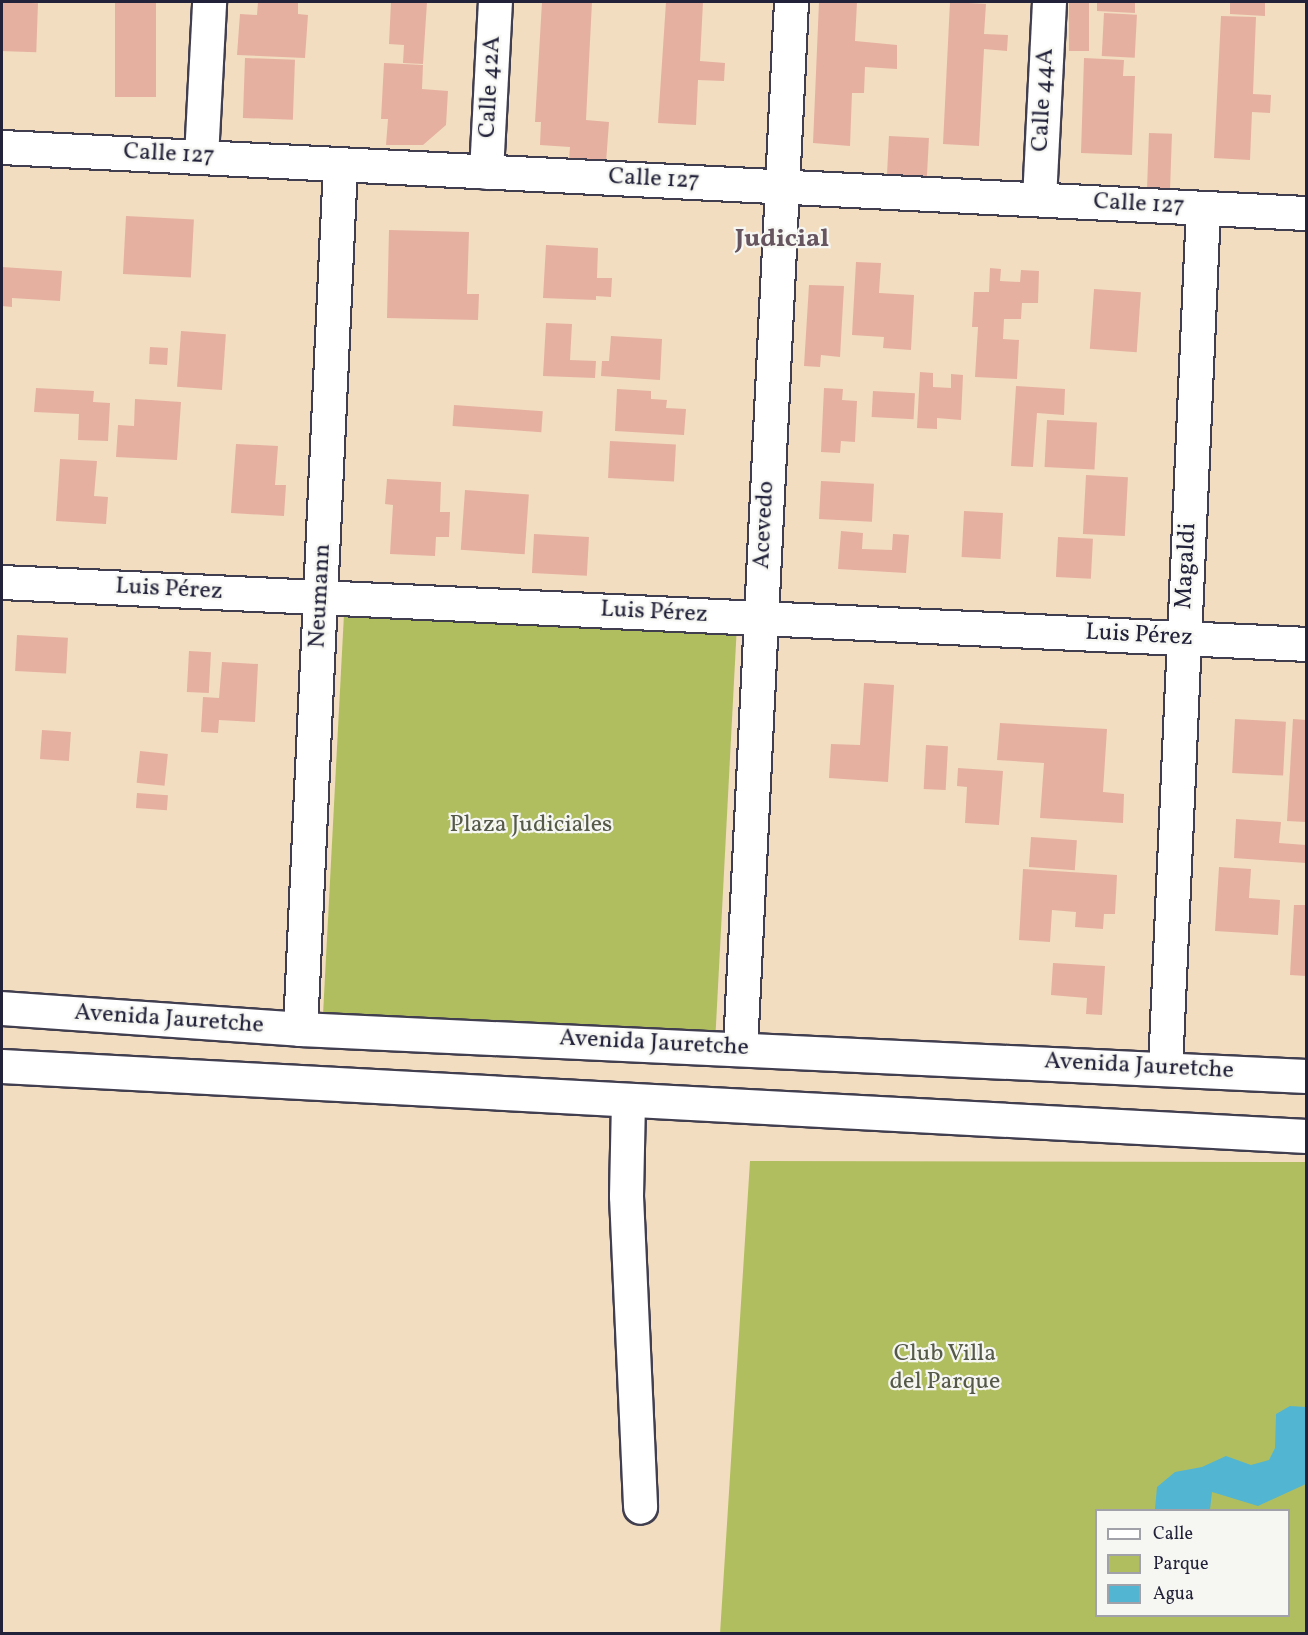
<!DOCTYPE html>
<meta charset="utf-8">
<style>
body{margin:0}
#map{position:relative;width:1308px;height:1635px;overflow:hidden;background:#f2ddc0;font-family:Vollkorn,serif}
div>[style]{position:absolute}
.green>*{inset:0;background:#b1be60;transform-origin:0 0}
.water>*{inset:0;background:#52b5d1}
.building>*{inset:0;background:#e5b0a0;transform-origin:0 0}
.roads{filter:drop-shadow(2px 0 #413e4f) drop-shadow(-2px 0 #413e4f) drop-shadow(0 2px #413e4f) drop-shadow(0 -2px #413e4f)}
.minor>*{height:33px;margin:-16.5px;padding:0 16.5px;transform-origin:16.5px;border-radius:16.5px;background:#fff}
.major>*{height:33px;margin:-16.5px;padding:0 16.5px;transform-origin:16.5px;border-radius:16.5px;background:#fff}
span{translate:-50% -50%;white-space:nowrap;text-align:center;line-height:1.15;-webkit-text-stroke:4.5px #f6f6f2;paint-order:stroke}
.street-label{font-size:24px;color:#22223b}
.park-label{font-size:24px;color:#545948}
.neighbourhood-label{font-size:26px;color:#66545e;font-weight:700}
.frame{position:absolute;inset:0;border:3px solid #22223b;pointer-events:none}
.legend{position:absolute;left:1095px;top:1509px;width:195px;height:108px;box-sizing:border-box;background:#f6f6f2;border:2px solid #a1a1a9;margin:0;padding:8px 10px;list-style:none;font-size:18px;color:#22223b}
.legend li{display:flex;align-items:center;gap:12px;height:30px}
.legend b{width:30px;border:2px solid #a1a1a9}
</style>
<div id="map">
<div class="green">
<div style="left:344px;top:614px;width:393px;height:405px;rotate:3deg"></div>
<div style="clip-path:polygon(evenodd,750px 1161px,1306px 1162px,1306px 1633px,720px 1634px,750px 1161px,1096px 1510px,1288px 1510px,1288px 1616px,1096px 1616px,1096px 1510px)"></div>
</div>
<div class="water">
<div style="clip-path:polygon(1290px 1406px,1306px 1407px,1306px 1484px,1258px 1506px,1212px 1492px,1210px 1510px,1155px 1509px,1157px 1487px,1175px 1472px,1202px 1467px,1226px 1456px,1251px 1465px,1269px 1460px,1275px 1448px,1276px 1414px)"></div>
</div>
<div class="building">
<div style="left:2px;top:2px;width:36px;height:49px;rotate:2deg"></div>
<div style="left:115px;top:2px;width:41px;height:95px"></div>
<div style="clip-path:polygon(258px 2px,298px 2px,298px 14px,308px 15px,305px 58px,237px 55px,240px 14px,257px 15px)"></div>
<div style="clip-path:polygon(391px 2px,427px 2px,423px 64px,403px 63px,404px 45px,389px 44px)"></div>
<div style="clip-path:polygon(542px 2px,592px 2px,586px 120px,609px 122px,606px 163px,569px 161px,570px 147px,540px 145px,541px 122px,535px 122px)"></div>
<div style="clip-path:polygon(666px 2px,703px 2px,700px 61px,725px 63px,724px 81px,698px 80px,696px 125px,658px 123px)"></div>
<div style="clip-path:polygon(819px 2px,857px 2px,855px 41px,897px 45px,897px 69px,865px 67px,864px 93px,852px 93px,850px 146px,813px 143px)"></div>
<div style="clip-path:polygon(950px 2px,986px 4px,984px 34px,1008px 35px,1007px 51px,984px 49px,979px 146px,943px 144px)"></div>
<div style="left:1069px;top:2px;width:20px;height:49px"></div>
<div style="clip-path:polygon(1097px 2px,1135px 2px,1135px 13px,1097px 11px)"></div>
<div style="clip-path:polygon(1230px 2px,1265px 2px,1265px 16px,1230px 14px)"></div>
<div style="left:1104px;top:13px;width:33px;height:43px;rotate:3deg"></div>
<div style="clip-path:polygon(1221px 16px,1256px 17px,1253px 94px,1271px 95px,1270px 113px,1252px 112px,1250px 160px,1214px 158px)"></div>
<div style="left:245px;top:58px;width:50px;height:60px;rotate:2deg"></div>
<div style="clip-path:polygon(1084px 58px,1124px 60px,1123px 76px,1135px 76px,1132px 155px,1081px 153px)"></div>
<div style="clip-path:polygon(384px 63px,423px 65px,422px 89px,448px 91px,446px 125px,423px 145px,386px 145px,388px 119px,381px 119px)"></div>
<div style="left:1149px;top:133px;width:23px;height:61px;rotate:2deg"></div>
<div style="left:889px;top:136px;width:40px;height:40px;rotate:3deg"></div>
<div style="left:126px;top:216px;width:68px;height:58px;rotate:3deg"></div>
<div style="clip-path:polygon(389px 230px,469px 232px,467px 294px,479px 294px,478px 320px,387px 318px)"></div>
<div style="clip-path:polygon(546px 245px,598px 248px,597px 278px,612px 278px,611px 297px,596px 296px,596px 300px,543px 298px)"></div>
<div style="clip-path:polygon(856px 262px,881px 263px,879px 293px,914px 295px,911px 350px,883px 348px,884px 337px,852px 335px)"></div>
<div style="clip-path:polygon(2px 267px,62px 271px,60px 301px,12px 298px,12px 307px,2px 306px)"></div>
<div style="clip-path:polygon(990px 268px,1001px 269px,1000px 281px,1020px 282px,1021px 270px,1039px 271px,1038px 303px,1022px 303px,1021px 319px,1004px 319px,1003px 339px,1019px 340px,1017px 379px,975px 377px,978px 327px,972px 327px,974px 292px,989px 292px)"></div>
<div style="clip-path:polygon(809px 285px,844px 286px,840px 357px,821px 355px,820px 367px,804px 366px)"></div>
<div style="left:1094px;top:289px;width:47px;height:60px;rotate:4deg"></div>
<div style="clip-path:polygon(546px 323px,572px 324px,570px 360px,596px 361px,595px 378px,543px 376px)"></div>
<div style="left:181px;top:331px;width:45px;height:56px;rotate:4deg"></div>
<div style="clip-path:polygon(611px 336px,662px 339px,660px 380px,601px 376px,602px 361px,609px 361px)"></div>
<div style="left:150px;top:347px;width:18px;height:17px;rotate:3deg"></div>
<div style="clip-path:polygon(920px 372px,933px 373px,933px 387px,951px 388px,951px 374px,963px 375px,961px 420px,937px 418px,937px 429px,917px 428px)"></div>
<div style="clip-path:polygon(1016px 386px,1065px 389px,1064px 415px,1037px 413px,1033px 467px,1011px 466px)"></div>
<div style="clip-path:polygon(36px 388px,94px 391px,93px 402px,110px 403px,108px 441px,78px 440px,79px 414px,34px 412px)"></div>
<div style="clip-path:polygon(824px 388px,843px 389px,842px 400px,857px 401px,855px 442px,841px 441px,840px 453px,821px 452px)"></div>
<div style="clip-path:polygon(617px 389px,651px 391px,651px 399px,667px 400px,666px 408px,686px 409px,684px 435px,615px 431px)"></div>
<div style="left:873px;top:391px;width:42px;height:26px;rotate:3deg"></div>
<div style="clip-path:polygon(135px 399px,181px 402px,177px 460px,116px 457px,118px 425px,134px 426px)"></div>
<div style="left:454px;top:405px;width:89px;height:21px;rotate:4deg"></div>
<div style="left:1047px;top:420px;width:50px;height:47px;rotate:3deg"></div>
<div style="left:610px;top:441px;width:66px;height:37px;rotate:3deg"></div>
<div style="clip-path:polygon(236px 444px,278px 446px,275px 485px,286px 485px,284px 516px,231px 513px)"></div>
<div style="clip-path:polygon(60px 459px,97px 461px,94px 496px,108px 497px,106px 524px,56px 521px)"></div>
<div style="left:1086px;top:475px;width:42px;height:59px;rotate:3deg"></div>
<div style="clip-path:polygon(387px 479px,441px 482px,440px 512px,450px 512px,449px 537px,436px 537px,435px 556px,390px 554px,393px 505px,385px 504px)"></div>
<div style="left:821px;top:481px;width:53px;height:38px;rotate:3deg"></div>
<div style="left:465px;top:490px;width:64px;height:60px;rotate:4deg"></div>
<div style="left:964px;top:511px;width:39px;height:46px;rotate:3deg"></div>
<div style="clip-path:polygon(841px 531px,863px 533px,862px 549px,892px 550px,893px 534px,909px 535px,906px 573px,838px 569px)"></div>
<div style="left:534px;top:534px;width:55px;height:39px;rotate:3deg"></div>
<div style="left:1058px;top:537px;width:35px;height:40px;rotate:3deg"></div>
<div style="left:17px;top:635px;width:51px;height:36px;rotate:3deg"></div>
<div style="left:189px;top:651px;width:22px;height:41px;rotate:3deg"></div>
<div style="clip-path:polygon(222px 662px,258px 664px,255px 722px,219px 720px,218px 733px,201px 732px,203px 697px,219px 698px)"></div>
<div style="clip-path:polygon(864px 683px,894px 685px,888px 782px,829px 778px,831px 744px,860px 745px)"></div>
<div style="left:1235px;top:719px;width:51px;height:54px;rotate:3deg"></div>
<div style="clip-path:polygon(1293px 719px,1306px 720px,1306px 822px,1287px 821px)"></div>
<div style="clip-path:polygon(1000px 723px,1107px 729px,1103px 792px,1124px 794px,1123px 823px,1040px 818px,1044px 763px,997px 760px)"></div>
<div style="left:42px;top:730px;width:29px;height:29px;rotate:4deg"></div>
<div style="left:926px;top:745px;width:22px;height:44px;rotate:3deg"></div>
<div style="left:140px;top:751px;width:28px;height:32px;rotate:6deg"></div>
<div style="clip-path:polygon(958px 768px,1003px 771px,999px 825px,965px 823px,967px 787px,957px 786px)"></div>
<div style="left:137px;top:793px;width:31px;height:15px;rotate:4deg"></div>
<div style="clip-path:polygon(1236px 819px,1281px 822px,1279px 843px,1306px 845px,1306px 863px,1234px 858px)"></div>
<div style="left:1031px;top:837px;width:46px;height:30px;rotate:4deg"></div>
<div style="clip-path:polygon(1219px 867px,1251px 869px,1249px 898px,1280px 900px,1278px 935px,1215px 931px)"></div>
<div style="clip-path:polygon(1023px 869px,1117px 875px,1115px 914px,1104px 914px,1103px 929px,1075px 927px,1076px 912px,1052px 910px,1050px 942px,1019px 940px)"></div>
<div style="clip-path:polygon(1294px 905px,1306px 905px,1306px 976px,1290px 975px)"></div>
<div style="clip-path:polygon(1053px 963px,1105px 966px,1102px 1015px,1086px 1014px,1087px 998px,1051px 995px)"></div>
</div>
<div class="roads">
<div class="minor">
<div style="left:2px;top:147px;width:1306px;rotate:2.9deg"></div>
<div style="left:201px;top:157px;width:155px;rotate:-87deg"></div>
<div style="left:486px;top:172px;width:170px;rotate:-87deg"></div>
<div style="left:1039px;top:199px;width:197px;rotate:-87.1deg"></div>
<div style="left:2px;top:582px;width:1305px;rotate:2.72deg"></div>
<div style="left:300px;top:1029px;width:866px;rotate:-87.35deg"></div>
<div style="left:740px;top:1048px;width:1047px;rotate:-87.21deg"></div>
<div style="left:1165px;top:1068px;width:861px;rotate:-87.47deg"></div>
<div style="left:628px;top:1100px;width:96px;rotate:91.2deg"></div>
<div style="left:626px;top:1196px;width:311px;rotate:87.4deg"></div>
</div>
<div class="major">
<div style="left:2px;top:1008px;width:299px;rotate:4deg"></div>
<div style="left:300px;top:1029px;width:1007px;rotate:2.67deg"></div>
<div style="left:2px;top:1066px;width:1306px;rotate:3.07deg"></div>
</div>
</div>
<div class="street-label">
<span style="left:491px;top:87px;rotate:-87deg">Calle 42A</span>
<span style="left:1044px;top:100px;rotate:-87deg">Calle 44A</span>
<span style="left:169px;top:155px;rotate:3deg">Calle 127</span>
<span style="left:654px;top:180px;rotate:3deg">Calle 127</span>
<span style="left:1139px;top:205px;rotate:3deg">Calle 127</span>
<span style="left:765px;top:525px;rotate:-87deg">Acevedo</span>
<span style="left:1187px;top:566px;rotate:-87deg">Magaldi</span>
<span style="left:169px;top:590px;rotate:3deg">Luis Pérez</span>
<span style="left:321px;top:596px;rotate:-87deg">Neumann</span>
<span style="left:654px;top:613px;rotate:3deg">Luis Pérez</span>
<span style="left:1139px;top:636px;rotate:3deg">Luis Pérez</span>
<span style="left:169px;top:1020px;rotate:4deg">Avenida Jauretche</span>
<span style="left:654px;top:1044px;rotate:3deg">Avenida Jauretche</span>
<span style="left:1139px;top:1067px;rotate:3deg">Avenida Jauretche</span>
</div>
<div class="park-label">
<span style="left:531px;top:826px">Plaza Judiciales</span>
<span style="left:945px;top:1369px">Club Villa<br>del Parque</span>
</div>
<div class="neighbourhood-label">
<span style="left:782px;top:240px">Judicial</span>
</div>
<div class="frame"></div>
<ul class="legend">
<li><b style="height:8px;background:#fff"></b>Calle</li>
<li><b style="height:16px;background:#b1be60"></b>Parque</li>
<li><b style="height:16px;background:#52b5d1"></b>Agua</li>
</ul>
</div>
